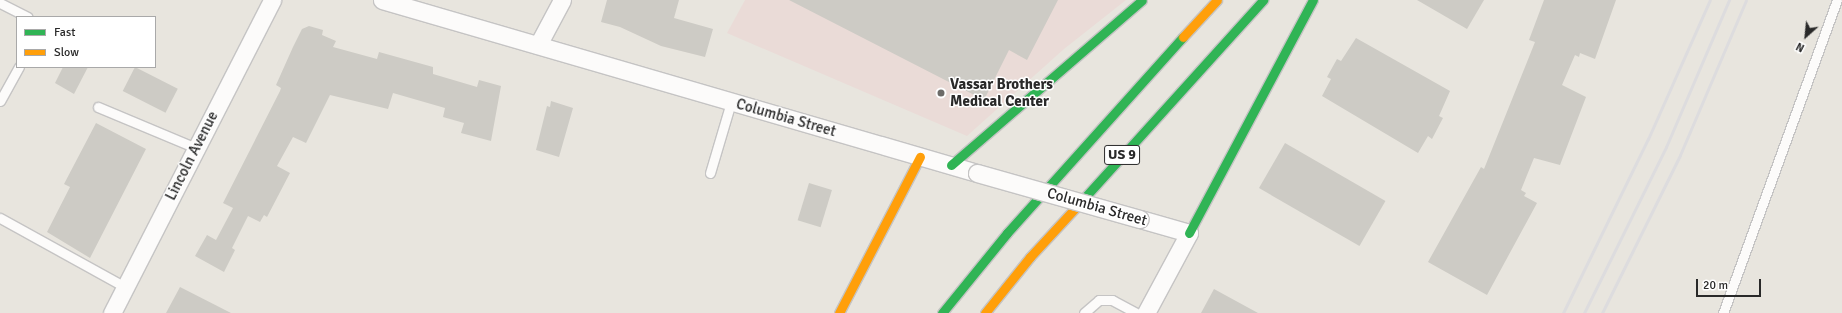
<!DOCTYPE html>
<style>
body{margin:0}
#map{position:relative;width:1842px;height:313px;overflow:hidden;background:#e8e5de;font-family:Signika,sans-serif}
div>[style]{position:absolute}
.medical>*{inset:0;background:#eadbd7}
.building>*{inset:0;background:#cdcbc5;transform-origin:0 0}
.roads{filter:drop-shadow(1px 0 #c5c4c4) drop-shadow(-1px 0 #c5c4c4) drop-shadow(0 1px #c5c4c4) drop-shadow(0 -1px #c5c4c4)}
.lane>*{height:9px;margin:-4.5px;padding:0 4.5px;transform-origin:4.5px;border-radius:4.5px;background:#fcfbfa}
.street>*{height:17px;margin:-8.5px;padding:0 8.5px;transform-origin:8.5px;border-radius:8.5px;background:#fcfbfa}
.fast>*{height:9px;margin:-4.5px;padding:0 4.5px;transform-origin:4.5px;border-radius:4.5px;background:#30b455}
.slow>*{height:9px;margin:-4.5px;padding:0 4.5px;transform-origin:4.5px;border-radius:4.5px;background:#ff9f0a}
.rail>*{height:3px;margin:-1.5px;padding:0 1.5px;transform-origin:1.5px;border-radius:1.5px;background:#dddcde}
.bridges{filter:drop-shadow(1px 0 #c5c4c4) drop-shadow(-1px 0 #c5c4c4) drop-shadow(0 1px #c5c4c4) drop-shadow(0 -1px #c5c4c4)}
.street-bridge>*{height:17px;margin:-8.5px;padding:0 8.5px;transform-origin:8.5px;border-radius:8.5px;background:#fcfbfa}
.dots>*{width:11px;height:11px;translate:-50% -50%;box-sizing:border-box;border:2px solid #fff;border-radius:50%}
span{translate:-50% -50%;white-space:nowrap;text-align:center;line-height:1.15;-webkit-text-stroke:3px #fff;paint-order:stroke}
.shield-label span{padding:1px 3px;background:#fff;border:1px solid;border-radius:3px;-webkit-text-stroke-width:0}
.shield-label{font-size:14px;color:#292929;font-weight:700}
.poi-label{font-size:15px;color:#292929;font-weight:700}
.left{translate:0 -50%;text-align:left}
.street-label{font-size:15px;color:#292929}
.legend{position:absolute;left:16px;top:16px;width:140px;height:52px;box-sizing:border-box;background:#fff;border:1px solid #a9a9a9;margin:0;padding:5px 7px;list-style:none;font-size:12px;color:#292929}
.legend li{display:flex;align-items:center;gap:8px;height:20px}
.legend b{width:20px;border:1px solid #a9a9a9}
.north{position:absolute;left:1786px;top:16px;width:40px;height:40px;-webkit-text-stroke:3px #fff;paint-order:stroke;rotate:207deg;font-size:11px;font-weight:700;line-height:16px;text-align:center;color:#292929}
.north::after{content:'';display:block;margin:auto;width:14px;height:18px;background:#292929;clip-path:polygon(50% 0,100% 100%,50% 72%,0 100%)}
.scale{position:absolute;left:1696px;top:279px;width:65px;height:18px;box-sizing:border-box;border:2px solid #292929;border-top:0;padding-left:5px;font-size:12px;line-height:14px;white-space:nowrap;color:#292929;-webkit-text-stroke:3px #fff;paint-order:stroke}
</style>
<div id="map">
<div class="medical">
<div style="clip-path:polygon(745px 0,1126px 0,1064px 49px,967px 136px,727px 33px)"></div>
</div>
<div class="building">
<div style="clip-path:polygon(607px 0,679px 0,674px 18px,713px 29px,705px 57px,661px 46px,620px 27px,601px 22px)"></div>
<div style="clip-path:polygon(789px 0,1058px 0,1027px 60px,1009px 50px,984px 100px)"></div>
<div style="clip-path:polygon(1417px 0,1484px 0,1467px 29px)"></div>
<div style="clip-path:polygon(1544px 0,1616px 0,1595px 59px,1580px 53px,1579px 57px,1575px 55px,1562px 85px,1586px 97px,1560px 165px,1534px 158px,1521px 190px,1526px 193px,1524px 196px,1537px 203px,1487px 295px,1428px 262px,1481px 167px,1484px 169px,1535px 42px,1529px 40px)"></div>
<div style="clip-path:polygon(309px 26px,323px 30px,322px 35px,336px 41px,333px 47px,377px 59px,379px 52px,433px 67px,433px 74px,477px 87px,479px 80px,501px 86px,491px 141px,461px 133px,464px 123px,443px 117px,445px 108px,393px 93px,388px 109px,330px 95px,306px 143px,293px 137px,277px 166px,290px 173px,267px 217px,264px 215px,260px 222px,248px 216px,232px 248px,235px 250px,224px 272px,195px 256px,207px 235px,216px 240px,233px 208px,223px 203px,280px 91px,281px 88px,276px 85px,293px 47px,302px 29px)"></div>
<div style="clip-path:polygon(1356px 38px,1450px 91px,1439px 116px,1443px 118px,1432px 139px,1428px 136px,1418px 153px,1322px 96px,1331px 79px,1327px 77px,1337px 59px,1341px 61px)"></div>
<div style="clip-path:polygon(63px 67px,88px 67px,74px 94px,55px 83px)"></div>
<div style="left:135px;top:67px;width:48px;height:27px;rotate:27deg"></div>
<div style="clip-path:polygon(551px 101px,573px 108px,559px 157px,536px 150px,547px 106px,550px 107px)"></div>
<div style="clip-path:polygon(96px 123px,146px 149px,90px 258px,47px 232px,70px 187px,64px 184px)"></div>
<div style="left:1285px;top:143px;width:116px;height:52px;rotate:30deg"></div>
<div style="left:809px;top:183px;width:24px;height:39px;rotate:17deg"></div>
<div style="clip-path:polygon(180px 287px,231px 313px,166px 313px)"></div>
<div style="clip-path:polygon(1214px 289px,1258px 313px,1201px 313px)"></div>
</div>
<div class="roads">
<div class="lane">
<div style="left:0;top:3px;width:31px;rotate:27deg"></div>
<div style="left:0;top:101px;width:39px;rotate:-61deg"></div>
<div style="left:98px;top:107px;width:106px;rotate:22.7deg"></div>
<div style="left:710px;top:173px;width:74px;rotate:-73.5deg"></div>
<div style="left:0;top:218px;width:143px;rotate:28.9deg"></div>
<div style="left:1084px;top:313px;width:20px;rotate:-41deg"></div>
<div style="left:1099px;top:300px;width:13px"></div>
<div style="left:1112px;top:300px;width:27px;rotate:28deg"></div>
<div style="left:1723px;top:313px;width:333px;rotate:-70deg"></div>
</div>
<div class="street">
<div style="left:382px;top:0;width:620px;rotate:16.21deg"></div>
<div style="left:538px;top:45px;width:51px;rotate:-61.9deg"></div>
<div style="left:1140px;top:219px;width:51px;rotate:15.9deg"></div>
<div style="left:1189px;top:233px;width:91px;rotate:118.3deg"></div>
<div style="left:112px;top:313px;width:352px;rotate:-62.9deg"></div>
</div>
<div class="fast">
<div style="left:951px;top:165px;width:252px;rotate:-40.8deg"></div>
<div style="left:1077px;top:206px;width:278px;rotate:-47.9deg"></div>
<div style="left:1189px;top:233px;width:264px;rotate:-62deg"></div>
<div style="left:942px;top:313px;width:103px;rotate:-50.9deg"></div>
<div style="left:1007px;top:233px;width:263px;rotate:-48.1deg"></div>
</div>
<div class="slow">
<div style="left:1183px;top:37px;width:50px;rotate:-47.4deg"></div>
<div style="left:839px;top:313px;width:176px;rotate:-62.6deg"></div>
<div style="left:985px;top:313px;width:72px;rotate:-51.2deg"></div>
<div style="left:1030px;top:257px;width:69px;rotate:-47.3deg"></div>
</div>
</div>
<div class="rail">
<div style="left:1563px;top:313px;width:194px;rotate:-64deg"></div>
<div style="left:1648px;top:139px;width:152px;rotate:-66deg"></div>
<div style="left:1584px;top:313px;width:185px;rotate:-63.7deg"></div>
<div style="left:1666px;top:147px;width:160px;rotate:-66.8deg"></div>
<div style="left:1602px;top:313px;width:176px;rotate:-63.7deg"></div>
<div style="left:1680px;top:155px;width:168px;rotate:-66.9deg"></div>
</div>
<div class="bridges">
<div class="street-bridge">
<div style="left:977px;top:173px;width:169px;rotate:15.8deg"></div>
</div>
</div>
<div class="dots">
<div style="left:941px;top:93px;background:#6c6b68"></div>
</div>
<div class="shield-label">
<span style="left:1122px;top:155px">US 9</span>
</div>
<div class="poi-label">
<span class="left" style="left:950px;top:93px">Vassar Brothers<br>Medical Center</span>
</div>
<div class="street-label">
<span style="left:786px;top:118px;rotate:16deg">Columbia Street</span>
<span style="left:192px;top:156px;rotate:-63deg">Lincoln Avenue</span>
<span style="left:1097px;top:207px;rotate:16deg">Columbia Street</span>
</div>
<ul class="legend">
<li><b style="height:5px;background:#30b455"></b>Fast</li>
<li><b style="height:5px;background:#ff9f0a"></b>Slow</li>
</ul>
<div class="north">N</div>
<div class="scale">20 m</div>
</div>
